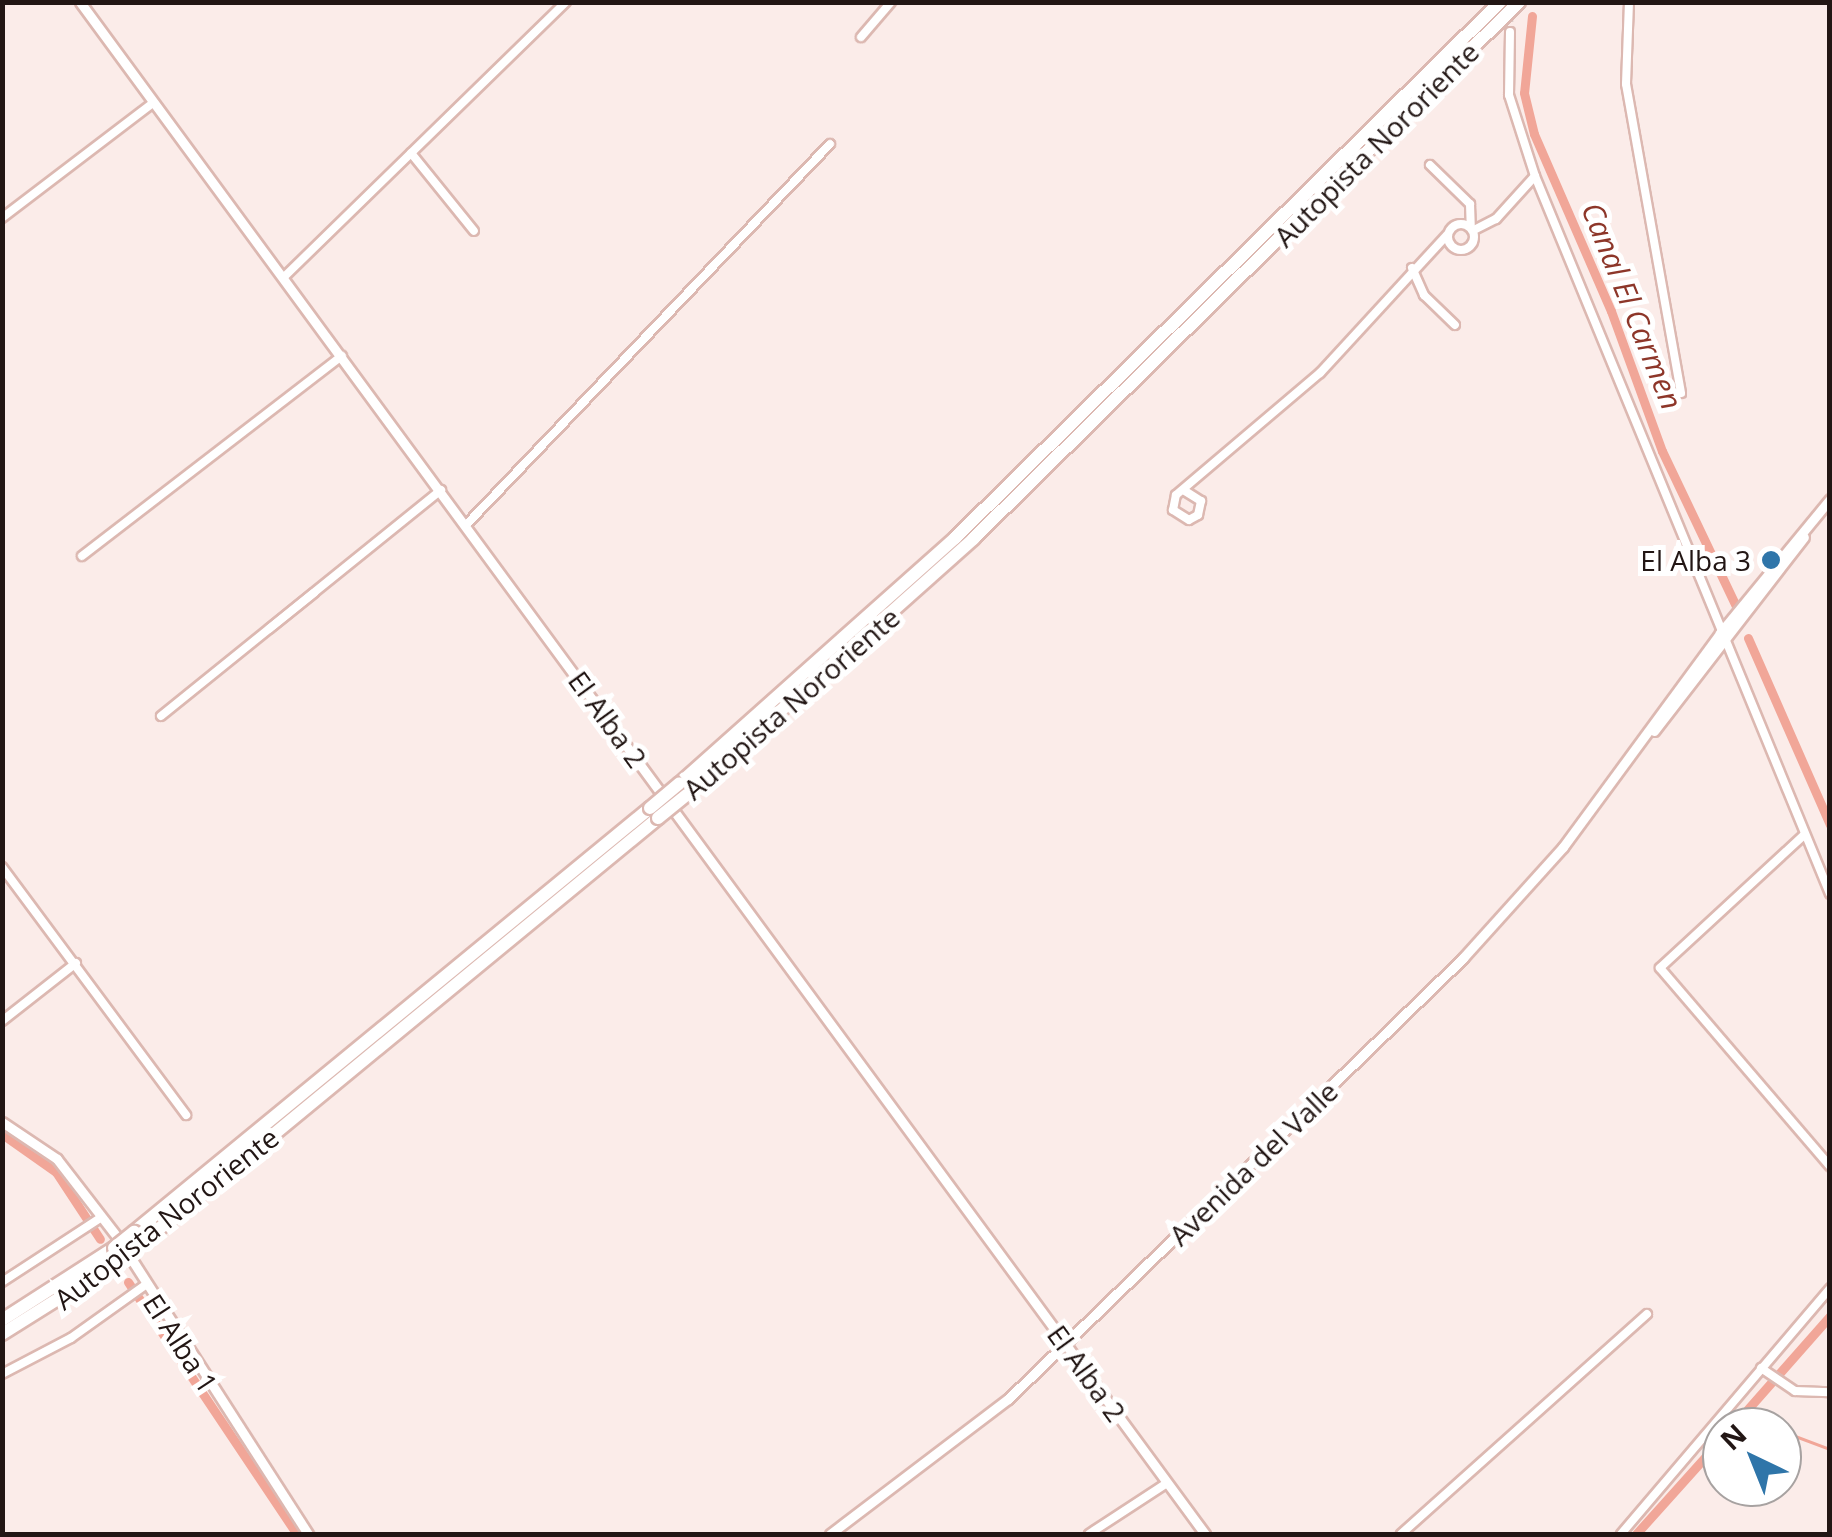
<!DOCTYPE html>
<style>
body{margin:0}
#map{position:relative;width:1832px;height:1537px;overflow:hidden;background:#fbece9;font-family:"Open Sans",sans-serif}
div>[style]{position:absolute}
.stream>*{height:2.5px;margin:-1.25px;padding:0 1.25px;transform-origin:1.25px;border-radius:1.25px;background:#f1a698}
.canal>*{height:9px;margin:-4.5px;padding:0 4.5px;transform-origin:4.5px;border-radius:4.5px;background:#f1a698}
.minor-tunnel>*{height:8px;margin-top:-4px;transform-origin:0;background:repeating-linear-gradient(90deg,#daccc9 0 8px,transparent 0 12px)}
.roads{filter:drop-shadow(2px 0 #dcb8b1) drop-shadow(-2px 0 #dcb8b1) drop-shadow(0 2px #dcb8b1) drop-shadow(0 -2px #dcb8b1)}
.minor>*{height:8px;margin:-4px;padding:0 4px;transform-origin:4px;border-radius:4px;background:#fff}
.minor>.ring{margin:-4px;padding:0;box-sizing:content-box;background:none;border:8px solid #fff;border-radius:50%}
.tertiary>*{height:9px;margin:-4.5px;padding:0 4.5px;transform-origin:4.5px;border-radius:4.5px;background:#fff}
.motorway>*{height:12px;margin:-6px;padding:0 6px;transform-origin:6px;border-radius:6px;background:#fff}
.bridges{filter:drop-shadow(2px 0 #dcb8b1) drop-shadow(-2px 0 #dcb8b1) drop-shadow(0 2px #dcb8b1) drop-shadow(0 -2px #dcb8b1)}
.motorway-bridge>*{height:12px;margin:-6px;padding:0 6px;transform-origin:6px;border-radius:6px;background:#fff}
.dots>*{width:28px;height:28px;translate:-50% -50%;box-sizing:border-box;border:5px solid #fff;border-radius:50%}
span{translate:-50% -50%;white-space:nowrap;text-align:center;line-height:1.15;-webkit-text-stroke:10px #fff;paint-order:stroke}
.street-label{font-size:28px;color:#221614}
.poi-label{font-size:28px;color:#221614}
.right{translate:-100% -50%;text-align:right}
.water-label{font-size:30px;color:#8d3629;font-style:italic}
.frame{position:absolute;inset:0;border:5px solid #221614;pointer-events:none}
.north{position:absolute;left:1702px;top:1407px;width:100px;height:100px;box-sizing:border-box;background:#fff;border:2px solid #a7a2a1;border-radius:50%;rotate:317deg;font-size:28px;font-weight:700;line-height:40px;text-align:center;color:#221614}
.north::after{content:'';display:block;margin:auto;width:35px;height:45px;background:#2f75a9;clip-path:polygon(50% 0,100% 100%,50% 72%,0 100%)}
</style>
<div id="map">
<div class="stream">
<div style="left:1744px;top:1414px;width:26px;rotate:31deg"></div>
<div style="left:1782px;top:1431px;width:51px;rotate:20.6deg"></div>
</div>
<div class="canal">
<div style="left:1532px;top:16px;width:77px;rotate:95.9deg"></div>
<div style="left:1524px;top:93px;width:42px;rotate:76.3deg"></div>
<div style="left:1534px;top:134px;width:193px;rotate:66.5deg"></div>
<div style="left:1611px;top:311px;width:149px;rotate:70deg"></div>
<div style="left:1662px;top:451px;width:170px;rotate:64.5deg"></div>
<div style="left:1748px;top:638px;width:204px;rotate:66.3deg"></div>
<div style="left:2px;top:1134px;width:66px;rotate:35.1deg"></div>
<div style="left:56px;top:1172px;width:80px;rotate:56.7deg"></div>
<div style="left:128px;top:1282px;width:303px;rotate:56.2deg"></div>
<div style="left:1732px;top:1427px;width:148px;rotate:-48.6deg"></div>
<div style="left:1636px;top:1534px;width:129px;rotate:-48.1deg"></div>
</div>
<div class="minor-tunnel">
<div style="left:1508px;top:2px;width:30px;rotate:86deg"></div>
</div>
<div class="roads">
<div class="minor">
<div style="left:1629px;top:2px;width:82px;rotate:92.1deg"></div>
<div style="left:1626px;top:84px;width:314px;rotate:79.9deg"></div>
<div style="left:1510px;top:32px;width:63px;rotate:90.9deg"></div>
<div style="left:1509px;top:95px;width:85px;rotate:72.2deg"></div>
<div style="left:1535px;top:176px;width:776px;rotate:67.66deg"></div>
<div style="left:861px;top:37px;width:46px;rotate:-49.4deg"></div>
<div style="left:411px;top:153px;width:100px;rotate:51.1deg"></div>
<div style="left:1430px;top:165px;width:56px;rotate:44.3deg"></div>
<div style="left:1470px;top:204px;width:23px;rotate:88deg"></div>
<div style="left:2px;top:218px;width:190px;rotate:-37.3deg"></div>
<div class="ring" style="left:1448px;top:224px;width:18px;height:18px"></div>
<div style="left:1474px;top:230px;width:25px;rotate:-27deg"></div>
<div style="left:1496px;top:219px;width:58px;rotate:-47.8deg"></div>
<div style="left:1412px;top:268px;width:30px;rotate:66deg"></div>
<div style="left:1424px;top:295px;width:43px;rotate:44.1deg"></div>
<div style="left:284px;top:277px;width:394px;rotate:-44.3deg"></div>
<div style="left:1185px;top:491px;width:19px;rotate:32deg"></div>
<div style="left:1201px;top:501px;width:14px;rotate:102deg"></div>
<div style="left:1198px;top:515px;width:10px;rotate:151deg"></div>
<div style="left:1189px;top:520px;width:19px;rotate:-148deg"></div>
<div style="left:1173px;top:510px;width:15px;rotate:-79deg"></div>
<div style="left:1176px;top:495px;width:189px;rotate:-40.3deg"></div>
<div style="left:1320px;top:373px;width:188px;rotate:-47.4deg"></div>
<div style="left:466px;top:525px;width:527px;rotate:-46.31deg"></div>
<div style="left:82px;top:556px;width:328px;rotate:-37.6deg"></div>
<div style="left:269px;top:629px;width:58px;rotate:-38.7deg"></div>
<div style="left:161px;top:716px;width:360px;rotate:-38.9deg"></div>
<div style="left:1804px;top:835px;width:196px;rotate:137.3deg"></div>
<div style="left:1660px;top:968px;width:261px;rotate:49.4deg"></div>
<div style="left:2px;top:867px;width:309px;rotate:53.4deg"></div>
<div style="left:2px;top:1021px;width:94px;rotate:-38.1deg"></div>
<div style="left:2px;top:1282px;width:117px;rotate:-33.1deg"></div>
<div style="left:1761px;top:1368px;width:41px;rotate:34.1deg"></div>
<div style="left:1795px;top:1391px;width:35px;rotate:2deg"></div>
<div style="left:2px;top:1374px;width:78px;rotate:-27.6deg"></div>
<div style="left:71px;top:1338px;width:90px;rotate:-35.5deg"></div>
<div style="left:1089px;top:1534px;width:93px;rotate:-33.2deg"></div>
<div style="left:1401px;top:1534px;width:330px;rotate:-41.8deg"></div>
<div style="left:1621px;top:1534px;width:323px;rotate:-49.6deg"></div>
</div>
<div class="tertiary">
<div style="left:80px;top:2px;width:1901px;rotate:53.71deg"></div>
<div style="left:1654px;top:731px;width:245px;rotate:-52.3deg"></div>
<div style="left:2px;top:1122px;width:66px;rotate:33.9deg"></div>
<div style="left:57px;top:1159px;width:100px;rotate:52.3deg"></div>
<div style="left:118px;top:1238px;width:352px;rotate:57.3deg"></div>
<div style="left:830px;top:1534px;width:223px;rotate:-37.2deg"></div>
<div style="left:1008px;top:1399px;width:634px;rotate:-44.1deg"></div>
<div style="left:1463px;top:958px;width:149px;rotate:-48deg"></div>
<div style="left:1563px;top:847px;width:265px;rotate:-53.7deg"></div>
<div style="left:1720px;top:633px;width:173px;rotate:-50.6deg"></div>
</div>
<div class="motorway">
<div style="left:679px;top:784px;width:370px;rotate:-41.7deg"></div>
<div style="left:955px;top:538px;width:764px;rotate:-44.52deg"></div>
<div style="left:686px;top:795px;width:385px;rotate:-41.7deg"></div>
<div style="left:973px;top:539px;width:766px;rotate:-44.52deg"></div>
<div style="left:134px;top:1232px;width:668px;rotate:-39.41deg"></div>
<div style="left:143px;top:1242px;width:667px;rotate:-39.46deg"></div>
<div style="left:2px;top:1320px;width:133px;rotate:-32.7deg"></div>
<div style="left:2px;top:1334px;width:143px;rotate:-32.1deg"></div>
</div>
</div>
<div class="bridges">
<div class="motorway-bridge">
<div style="left:650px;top:808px;width:38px;rotate:-40deg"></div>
<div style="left:658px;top:818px;width:36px;rotate:-39deg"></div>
<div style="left:114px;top:1248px;width:26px;rotate:-39deg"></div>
<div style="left:123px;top:1258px;width:26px;rotate:-39deg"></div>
</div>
</div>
<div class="dots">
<div style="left:1771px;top:560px;background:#2f75a9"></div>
</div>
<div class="street-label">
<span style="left:1376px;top:144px;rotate:-45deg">Autopista Nororiente</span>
<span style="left:791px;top:703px;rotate:-41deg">Autopista Nororiente</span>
<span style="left:608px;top:719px;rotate:54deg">El Alba 2</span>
<span style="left:1253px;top:1163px;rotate:-44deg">Avenida del Valle</span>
<span style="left:166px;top:1218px;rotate:-38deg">Autopista Nororiente</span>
<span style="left:181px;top:1343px;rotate:57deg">El Alba 1</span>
<span style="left:1087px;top:1373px;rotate:54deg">El Alba 2</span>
</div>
<div class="poi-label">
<span class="right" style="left:1751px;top:560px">El Alba 3</span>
</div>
<div class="water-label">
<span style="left:1632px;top:306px;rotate:68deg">Canal El Carmen</span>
</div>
<div class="frame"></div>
<div class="north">N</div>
</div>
